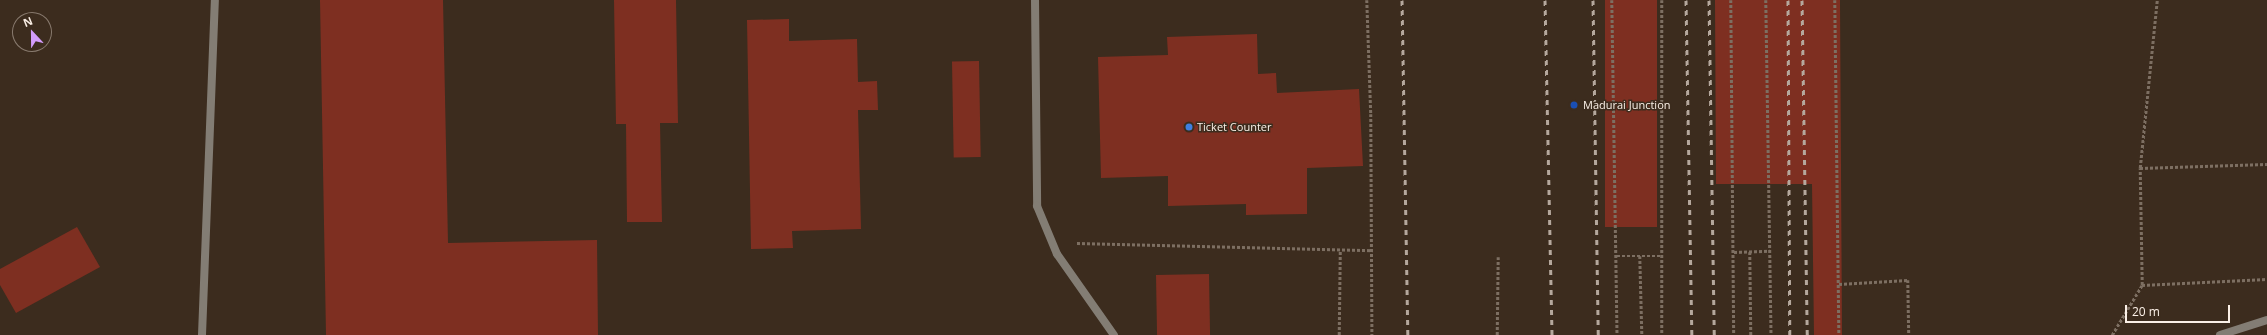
<!DOCTYPE html>
<style>
body{margin:0}
#map{position:relative;width:2267px;height:335px;overflow:hidden;background:#3c2c1e;font-family:"Open Sans",sans-serif}
div>[style]{position:absolute}
.building>*{inset:0;background:#7e2f21;transform-origin:0 0}
.path>*{height:2.5px;margin-top:-1.25px;transform-origin:0;background:repeating-linear-gradient(90deg,#7d6f62 0 3px,transparent 0 5px)}
.service>*{height:8px;margin:-4px;padding:0 4px;transform-origin:4px;border-radius:4px;background:#837d74}
.minor>*{height:8px;margin:-4px;padding:0 4px;transform-origin:4px;border-radius:4px;background:#837d74}
.rail>*{height:3px;margin-top:-1.5px;transform-origin:0;background:repeating-linear-gradient(90deg,#b5a89d 0 5px,transparent 0 10px)}
.dots>*{width:11px;height:11px;translate:-50% -50%;box-sizing:border-box;border:2px solid #3c2c1e;border-radius:50%}
span{translate:-50% -50%;white-space:nowrap;text-align:center;line-height:1.15;-webkit-text-stroke:3px #3c2c1e;paint-order:stroke}
.poi-label{font-size:11px;color:#fbf0e7}
.left{translate:0 -50%;text-align:left}
.north{position:absolute;left:12px;top:12px;width:40px;height:40px;box-sizing:border-box;background:#3c2c1e;border:1px solid #887a6e;border-radius:50%;rotate:338deg;font-size:11px;font-weight:700;line-height:16px;text-align:center;color:#fbf0e7}
.north::after{content:'';display:block;margin:auto;width:14px;height:18px;background:#d39cfc;clip-path:polygon(50% 0,100% 100%,50% 72%,0 100%)}
.scale{position:absolute;left:2125px;top:305px;width:105px;height:18px;box-sizing:border-box;border:2px solid #fbf0e7;border-top:0;padding-left:5px;font-size:12px;line-height:14px;white-space:nowrap;color:#fbf0e7;-webkit-text-stroke:3px #3c2c1e;paint-order:stroke}
</style>
<div id="map">
<div class="building">
<div style="clip-path:polygon(320px 0,443px 0,448px 243px,597px 240px,598px 335px,326px 335px)"></div>
<div style="clip-path:polygon(614px 0,676px 0,678px 123px,660px 123px,662px 222px,627px 222px,626px 124px,616px 124px)"></div>
<div style="left:1605px;top:0;width:52px;height:227px"></div>
<div style="clip-path:polygon(1715px 0,1840px 0,1842px 335px,1814px 335px,1812px 184px,1716px 184px)"></div>
<div style="clip-path:polygon(789px 19px,789px 41px,857px 39px,858px 82px,877px 81px,878px 110px,858px 110px,861px 229px,792px 231px,793px 248px,751px 249px,747px 20px)"></div>
<div style="clip-path:polygon(1257px 34px,1258px 74px,1276px 73px,1277px 93px,1359px 89px,1363px 166px,1307px 168px,1307px 214px,1246px 215px,1246px 204px,1168px 206px,1168px 176px,1101px 178px,1098px 57px,1168px 55px,1167px 37px)"></div>
<div style="left:979px;top:61px;width:96px;height:27px;rotate:89deg"></div>
<div style="clip-path:polygon(77px 227px,100px 267px,16px 313px,0 285px,0 269px)"></div>
<div style="left:1209px;top:274px;width:61px;height:53px;rotate:89deg"></div>
</div>
<div class="path">
<div style="left:1367px;top:0;width:114px;rotate:88deg"></div>
<div style="left:1371px;top:114px;width:221px;rotate:89.7deg"></div>
<div style="left:1612px;top:0;width:335px;rotate:89.1deg"></div>
<div style="left:1662px;top:0;width:335px;rotate:90deg"></div>
<div style="left:1731px;top:0;width:335px;rotate:89.5deg"></div>
<div style="left:1766px;top:0;width:335px;rotate:89.1deg"></div>
<div style="left:1835px;top:0;width:335px;rotate:89.3deg"></div>
<div style="left:2140px;top:168px;width:127px;rotate:-1.8deg"></div>
<div style="left:1077px;top:243px;width:296px;rotate:1.4deg"></div>
<div style="left:1734px;top:252px;width:36px;rotate:-2deg"></div>
<div style="left:1750px;top:252px;width:83px;rotate:89.3deg"></div>
<div style="left:1617px;top:256px;width:45px"></div>
<div style="left:1640px;top:256px;width:79px;rotate:88.5deg"></div>
<div style="left:1839px;top:284px;width:69px;rotate:-3.3deg"></div>
<div style="left:1908px;top:280px;width:55px;rotate:89deg"></div>
<div style="left:2142px;top:285px;width:125px;rotate:-2.7deg"></div>
<div style="left:1339px;top:335px;width:85px;rotate:-89.3deg"></div>
<div style="left:1497px;top:335px;width:78px;rotate:-89.3deg"></div>
<div style="left:2112px;top:335px;width:58px;rotate:-59deg"></div>
<div style="left:2142px;top:285px;width:117px;rotate:-91deg"></div>
<div style="left:2140px;top:168px;width:169px;rotate:-84.2deg"></div>
</div>
<div class="service">
<div style="left:1035px;top:0;width:206px;rotate:89.4deg"></div>
<div style="left:1037px;top:206px;width:52px;rotate:67.4deg"></div>
<div style="left:1057px;top:254px;width:99px;rotate:54.9deg"></div>
<div style="left:2220px;top:335px;width:49px;rotate:-17.7deg"></div>
</div>
<div class="minor">
<div style="left:202px;top:335px;width:335px;rotate:-87.8deg"></div>
</div>
<div class="rail">
<div style="left:1402px;top:0;width:335px;rotate:89deg"></div>
<div style="left:1545px;top:0;width:335px;rotate:88.8deg"></div>
<div style="left:1593px;top:0;width:335px;rotate:89.1deg"></div>
<div style="left:1686px;top:0;width:335px;rotate:89deg"></div>
<div style="left:1709px;top:0;width:335px;rotate:89.1deg"></div>
<div style="left:1788px;top:0;width:335px;rotate:89.7deg"></div>
<div style="left:1802px;top:0;width:335px;rotate:89.1deg"></div>
</div>
<div class="dots">
<div style="left:1574px;top:105px;background:#1a4fb4"></div>
<div style="left:1189px;top:127px;background:#3f7fe0"></div>
</div>
<div class="poi-label">
<span class="left" style="left:1583px;top:105px">Madurai Junction</span>
<span class="left" style="left:1197px;top:127px">Ticket Counter</span>
</div>
<div class="north">N</div>
<div class="scale">20 m</div>
</div>
